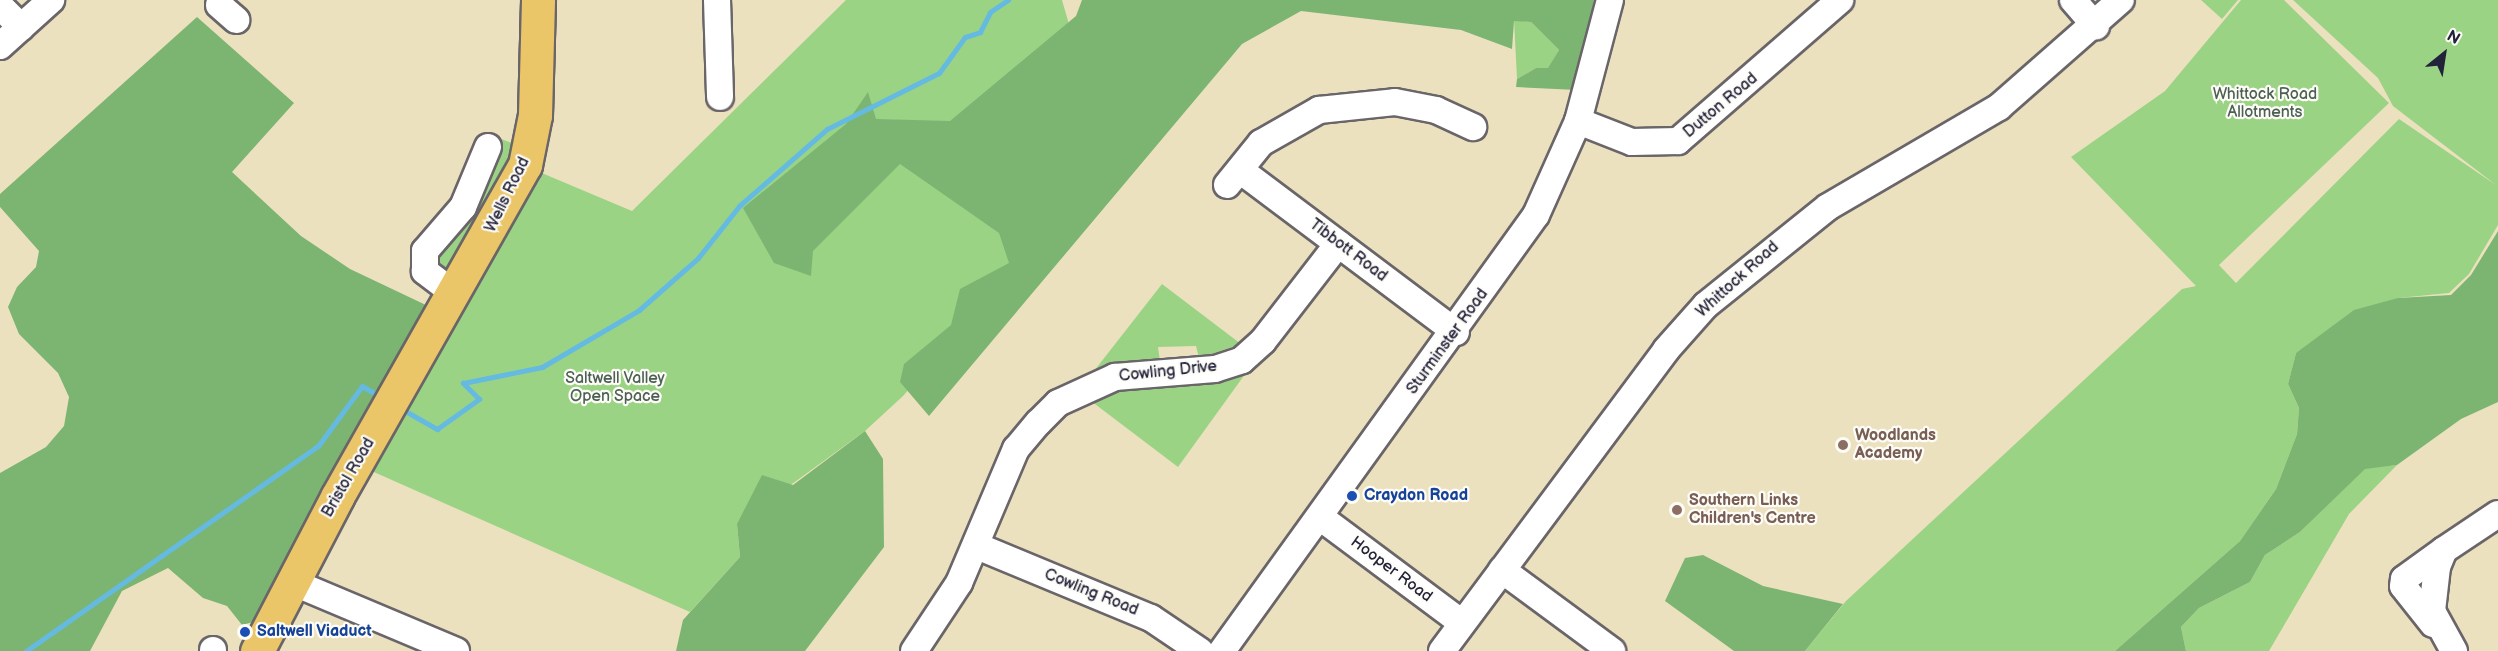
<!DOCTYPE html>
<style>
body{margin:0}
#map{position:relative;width:2498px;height:651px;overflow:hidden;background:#ece1bf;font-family:"Balsamiq Sans",sans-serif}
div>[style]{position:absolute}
.green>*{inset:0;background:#9bd385}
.forest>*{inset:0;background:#7cb572}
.stream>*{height:5px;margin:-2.5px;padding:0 2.5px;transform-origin:2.5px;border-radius:2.5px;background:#65bae2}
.roads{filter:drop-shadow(2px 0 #696569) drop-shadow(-2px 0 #696569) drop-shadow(0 2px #696569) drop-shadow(0 -2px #696569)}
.minor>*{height:26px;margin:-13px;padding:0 13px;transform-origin:13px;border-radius:13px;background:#fff}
.highway>*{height:33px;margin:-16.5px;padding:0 16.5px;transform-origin:16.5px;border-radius:16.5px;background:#ebc669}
.dots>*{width:16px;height:16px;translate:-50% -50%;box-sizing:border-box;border:3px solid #fdfcf7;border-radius:50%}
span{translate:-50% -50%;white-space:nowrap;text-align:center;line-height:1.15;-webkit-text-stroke:4.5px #fdfcf7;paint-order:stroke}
.park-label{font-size:16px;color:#4c6055}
.street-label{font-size:16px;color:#22223b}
.education-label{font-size:16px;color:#785e54;font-weight:700}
.left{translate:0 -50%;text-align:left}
.transit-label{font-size:16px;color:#164399;font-weight:700}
.north{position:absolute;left:2414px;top:24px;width:60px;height:60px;-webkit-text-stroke:4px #fdfcf7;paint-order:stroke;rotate:30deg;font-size:16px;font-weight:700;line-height:24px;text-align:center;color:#22223b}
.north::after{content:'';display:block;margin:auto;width:21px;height:27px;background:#22223b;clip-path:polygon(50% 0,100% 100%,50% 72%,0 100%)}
</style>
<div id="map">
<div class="green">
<div style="clip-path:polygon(846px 0,1062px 0,1075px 45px,1071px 202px,903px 396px,865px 431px,737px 524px,740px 557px,690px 612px,367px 469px,455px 326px,537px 171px,632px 211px)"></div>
<div style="clip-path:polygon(2201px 0,2238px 0,2222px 19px)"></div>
<div style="clip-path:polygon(2241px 0,2284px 0,2389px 103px,2219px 265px,2236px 283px,2399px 119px,2496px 185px,2393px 106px,2378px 78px,2293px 0,2498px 0,2498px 225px,2469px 274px,2449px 293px,2398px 298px,2296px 353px,2288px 384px,2299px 408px,2297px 434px,2276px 489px,2240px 541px,2115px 651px,1805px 651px,1846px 601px,2182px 289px,2196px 286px,2071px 157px,2165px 91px)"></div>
<div style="clip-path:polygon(1514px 20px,1531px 22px,1559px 50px,1548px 69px,1536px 68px,1517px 79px)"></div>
<div style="clip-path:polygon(493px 136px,515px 144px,494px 199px,450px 279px,430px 268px)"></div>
<div style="clip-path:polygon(1162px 284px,1241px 344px,1199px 358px,1196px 346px,1158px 347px,1160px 361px,1094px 371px)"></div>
<div style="clip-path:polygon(1256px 359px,1178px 467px,1087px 398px,1108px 390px)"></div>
<div style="clip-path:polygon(2397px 465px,2349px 514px,2269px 651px,2186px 651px,2181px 627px,2199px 608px,2250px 582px,2265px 555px,2300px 532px,2365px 468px)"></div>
</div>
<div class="forest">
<div style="clip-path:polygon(1082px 0,1594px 0,1577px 90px,1516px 87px,1517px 79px,1536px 68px,1548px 68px,1559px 50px,1531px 22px,1514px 21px,1512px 49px,1461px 30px,1301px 11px,1242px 44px,929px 416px,900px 382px,904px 364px,951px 325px,960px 289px,1009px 263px,999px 233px,900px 164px,813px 251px,811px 276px,774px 263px,743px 208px,846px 124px,868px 92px,876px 119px,950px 121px,1076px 16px)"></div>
<div style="clip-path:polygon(197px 17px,294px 103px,232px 172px,301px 236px,350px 269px,428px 306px,253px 622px,242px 625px,227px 606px,203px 598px,168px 568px,122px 591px,90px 651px,0 651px,0 473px,46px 447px,64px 426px,69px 397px,58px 373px,19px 334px,8px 307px,17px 287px,36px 267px,39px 251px,0 207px,0 194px)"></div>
<div style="clip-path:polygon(2498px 231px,2498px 402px,2461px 419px,2397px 465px,2365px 469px,2300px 532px,2265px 555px,2250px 582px,2199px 608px,2181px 627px,2186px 651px,2115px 651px,2240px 541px,2276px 489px,2297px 434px,2299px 408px,2288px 384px,2296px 353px,2354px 310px,2398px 298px,2451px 295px,2471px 275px)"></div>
<div style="clip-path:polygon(865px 431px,883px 459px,884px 547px,805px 651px,676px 651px,683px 620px,740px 557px,737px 524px,762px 475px,793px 485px)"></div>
<div style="clip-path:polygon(1703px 555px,1763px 586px,1843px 604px,1805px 651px,1734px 651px,1665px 601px,1685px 558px)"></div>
</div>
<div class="stream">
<div style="left:400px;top:408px;width:43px;rotate:29.6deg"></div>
<div style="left:437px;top:429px;width:52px;rotate:-35.5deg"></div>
<div style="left:479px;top:399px;width:23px;rotate:-135deg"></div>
<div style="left:463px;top:383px;width:81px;rotate:-11.4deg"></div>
<div style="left:542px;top:367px;width:113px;rotate:-30.4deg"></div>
<div style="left:639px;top:310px;width:79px;rotate:-41.4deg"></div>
<div style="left:698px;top:258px;width:66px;rotate:-51.7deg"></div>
<div style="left:739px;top:206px;width:117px;rotate:-41.2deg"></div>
<div style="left:827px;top:129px;width:125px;rotate:-26.6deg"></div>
<div style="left:939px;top:73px;width:44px;rotate:-54.2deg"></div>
<div style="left:965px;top:37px;width:16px;rotate:-18deg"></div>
<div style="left:980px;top:32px;width:22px;rotate:-63deg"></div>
<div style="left:990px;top:12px;width:22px;rotate:-34deg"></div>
<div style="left:26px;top:651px;width:357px;rotate:-35.1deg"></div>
<div style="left:318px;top:446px;width:74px;rotate:-53.7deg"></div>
<div style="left:362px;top:386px;width:22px;rotate:30deg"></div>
</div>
<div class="roads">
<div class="minor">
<div style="left:717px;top:0;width:97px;rotate:88.2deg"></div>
<div style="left:2073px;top:0;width:35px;rotate:49deg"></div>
<div style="left:219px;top:5px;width:23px;rotate:41deg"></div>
<div style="left:0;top:6px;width:30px;rotate:45deg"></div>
<div style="left:0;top:46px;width:69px;rotate:-42deg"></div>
<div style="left:1578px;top:121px;width:58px;rotate:21.3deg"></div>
<div style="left:1632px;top:142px;width:46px;rotate:-1.2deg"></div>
<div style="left:1678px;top:141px;width:215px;rotate:-41deg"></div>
<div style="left:1240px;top:170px;width:270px;rotate:36.9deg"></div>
<div style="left:1227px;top:185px;width:54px;rotate:-51deg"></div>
<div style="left:1261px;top:143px;width:67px;rotate:-29.6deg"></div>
<div style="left:1319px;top:110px;width:76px;rotate:-6deg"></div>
<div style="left:1395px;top:102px;width:42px;rotate:11deg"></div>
<div style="left:1436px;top:110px;width:41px;rotate:24.7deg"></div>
<div style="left:455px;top:294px;width:38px;rotate:-143deg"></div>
<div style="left:425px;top:271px;width:20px;rotate:-90deg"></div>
<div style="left:425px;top:251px;width:58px;rotate:-49.2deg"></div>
<div style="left:463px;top:207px;width:65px;rotate:-67.4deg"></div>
<div style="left:1320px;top:517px;width:177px;rotate:36.7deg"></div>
<div style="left:977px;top:546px;width:188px;rotate:22.5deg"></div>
<div style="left:1151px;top:618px;width:59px;rotate:34deg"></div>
<div style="left:1502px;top:570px;width:137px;rotate:36.4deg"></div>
<div style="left:292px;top:582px;width:178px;rotate:22.8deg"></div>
<div style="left:2433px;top:624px;width:48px;rotate:-128.3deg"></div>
<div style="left:2403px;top:586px;width:7px;rotate:-82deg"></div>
<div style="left:2404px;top:579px;width:49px;rotate:-35.9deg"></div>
<div style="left:213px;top:651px;width:1px;rotate:-90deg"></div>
<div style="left:914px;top:651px;width:82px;rotate:-56.5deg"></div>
<div style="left:959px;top:583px;width:146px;rotate:-67deg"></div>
<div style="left:1016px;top:449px;width:35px;rotate:-50deg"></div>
<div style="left:1039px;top:422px;width:27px;rotate:-45deg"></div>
<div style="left:1058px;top:403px;width:63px;rotate:-24.5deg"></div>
<div style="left:1115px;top:377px;width:100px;rotate:-4.6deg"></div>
<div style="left:1215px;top:369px;width:28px;rotate:-18deg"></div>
<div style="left:1242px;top:360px;width:28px;rotate:-42deg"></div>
<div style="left:1263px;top:341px;width:123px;rotate:-52.3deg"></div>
<div style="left:1222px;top:651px;width:537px;rotate:-54.24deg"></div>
<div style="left:1536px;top:215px;width:103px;rotate:-65.9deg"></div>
<div style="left:1578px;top:121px;width:125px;rotate:-75.2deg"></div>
<div style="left:1442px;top:651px;width:375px;rotate:-53.3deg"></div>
<div style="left:1666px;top:350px;width:60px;rotate:-48.4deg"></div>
<div style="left:1706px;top:305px;width:156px;rotate:-38.8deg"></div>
<div style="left:1828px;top:207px;width:198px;rotate:-30.3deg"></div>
<div style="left:1999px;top:107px;width:162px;rotate:-41.3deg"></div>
<div style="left:2454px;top:651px;width:46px;rotate:-118.8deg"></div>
<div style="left:2432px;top:611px;width:44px;rotate:-83.5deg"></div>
<div style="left:2437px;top:567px;width:18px;rotate:-68deg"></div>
<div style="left:2444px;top:550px;width:65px;rotate:-33.7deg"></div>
</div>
<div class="highway">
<div style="left:257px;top:651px;width:174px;rotate:-62.5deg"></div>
<div style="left:337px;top:497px;width:382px;rotate:-60.5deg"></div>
<div style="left:525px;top:165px;width:51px;rotate:-78.7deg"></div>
<div style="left:535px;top:115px;width:115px;rotate:-88.5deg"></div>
</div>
</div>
<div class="dots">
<div style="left:1843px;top:445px;background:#8d6e63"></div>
<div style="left:1352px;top:496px;background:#1a4fb4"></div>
<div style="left:1677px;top:510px;background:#8d6e63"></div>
<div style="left:245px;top:632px;background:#1a4fb4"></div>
</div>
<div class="park-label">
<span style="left:2265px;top:104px">Whittock Road<br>Allotments</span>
<span style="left:615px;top:388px">Saltwell Valley<br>Open Space</span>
</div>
<div class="street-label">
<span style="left:1721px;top:106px;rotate:-40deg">Dutton Road</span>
<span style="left:508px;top:195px;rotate:-64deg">Wells Road</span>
<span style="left:1348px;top:251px;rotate:37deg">Tibbott Road</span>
<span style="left:1738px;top:280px;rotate:-42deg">Whittock Road</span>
<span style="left:1448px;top:342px;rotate:-54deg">Sturminster Road</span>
<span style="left:1168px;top:372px;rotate:-6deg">Cowling Drive</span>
<span style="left:349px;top:478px;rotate:-60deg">Bristol Road</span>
<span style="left:1391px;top:570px;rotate:37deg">Hooper Road</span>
<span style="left:1091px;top:593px;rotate:22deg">Cowling Road</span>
</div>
<div class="education-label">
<span class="left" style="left:1855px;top:445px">Woodlands<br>Academy</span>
<span class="left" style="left:1689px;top:510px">Southern Links<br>Children's Centre</span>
</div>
<div class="transit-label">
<span class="left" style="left:1364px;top:496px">Craydon Road</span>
<span class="left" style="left:257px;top:632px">Saltwell Viaduct</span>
</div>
<div class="north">N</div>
</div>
